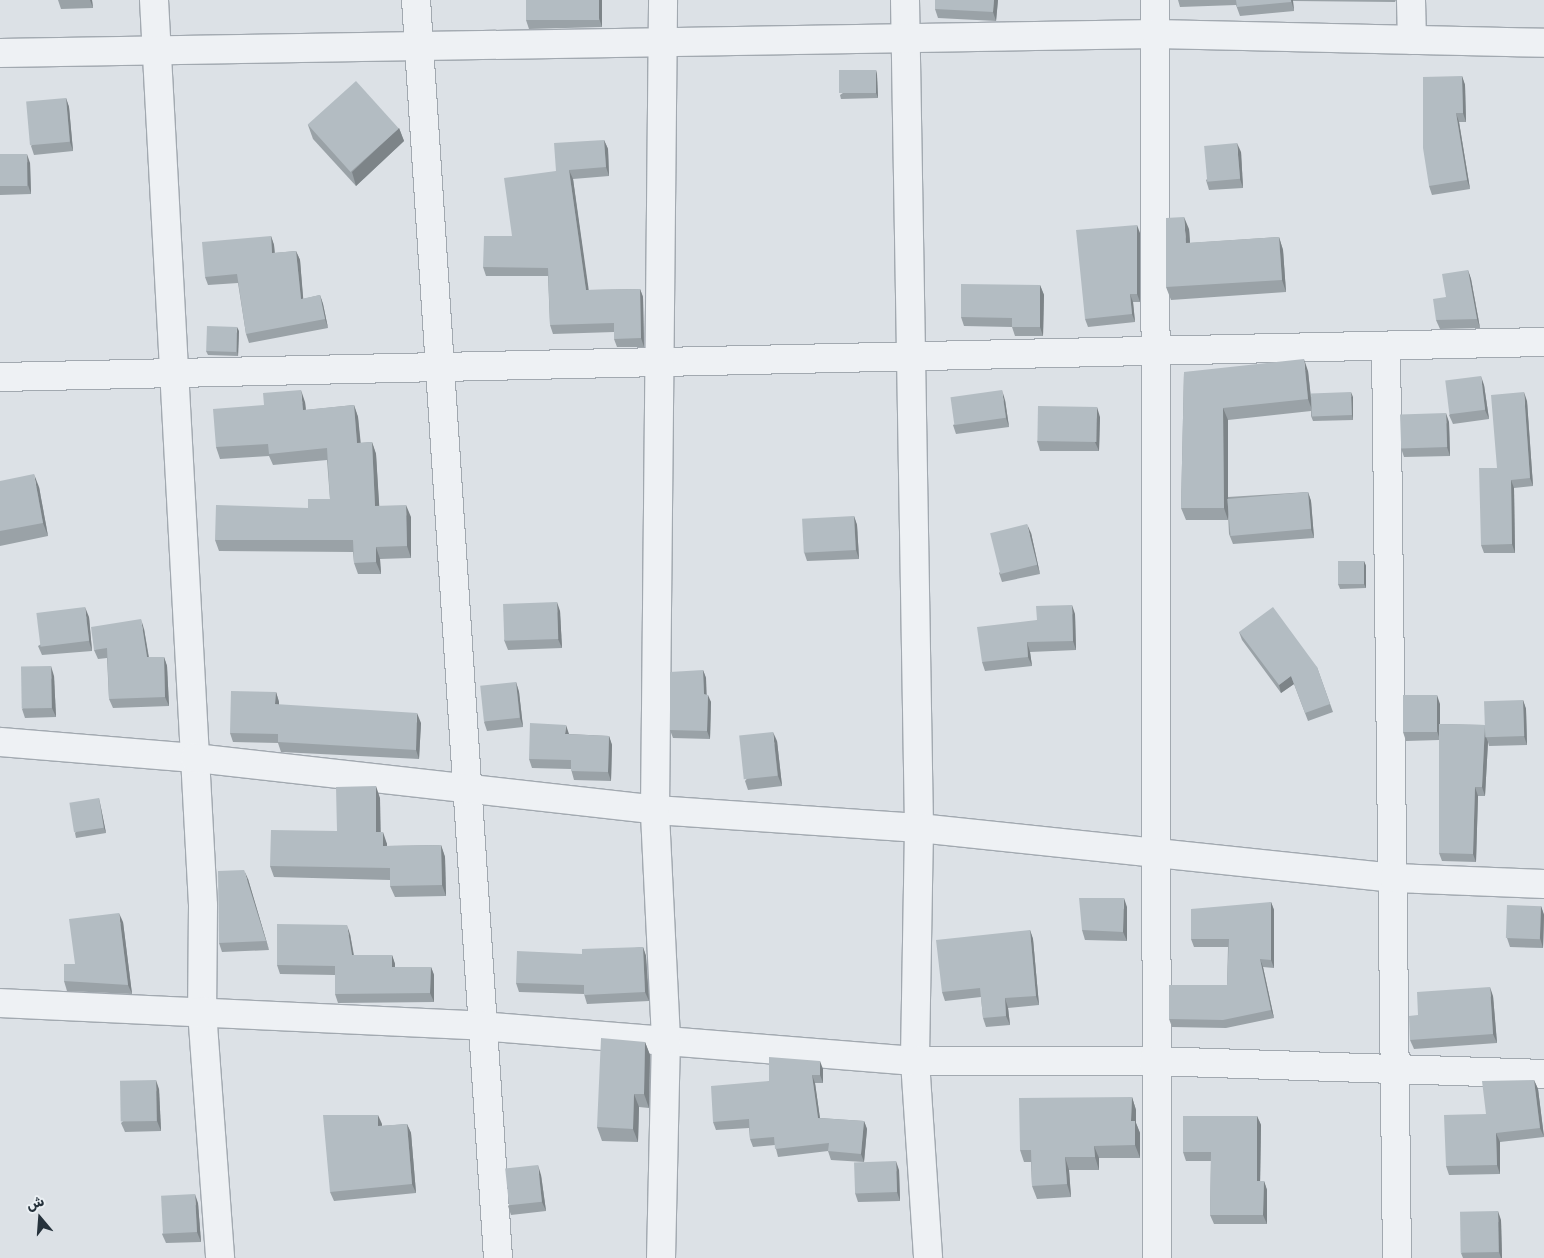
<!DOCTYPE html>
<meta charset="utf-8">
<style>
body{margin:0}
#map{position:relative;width:1544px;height:1258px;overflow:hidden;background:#dce1e6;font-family:Rubik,"Noto Naskh Arabic",sans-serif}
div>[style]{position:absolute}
.roads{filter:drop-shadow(1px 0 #a2a9b0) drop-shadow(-1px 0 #a2a9b0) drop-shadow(0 1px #a2a9b0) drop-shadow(0 -1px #a2a9b0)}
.minor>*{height:28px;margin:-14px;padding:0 14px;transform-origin:14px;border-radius:14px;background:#eef1f4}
.wall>*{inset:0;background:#9aa2a7}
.shaded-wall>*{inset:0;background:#7d8488}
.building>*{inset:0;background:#b3bcc2;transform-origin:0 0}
span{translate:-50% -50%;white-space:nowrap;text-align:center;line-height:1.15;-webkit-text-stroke:4px #ebf0f4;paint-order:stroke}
.north{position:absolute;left:15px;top:1193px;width:50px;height:50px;-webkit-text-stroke:4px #ebf0f4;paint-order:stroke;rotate:342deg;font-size:14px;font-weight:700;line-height:20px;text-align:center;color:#26323c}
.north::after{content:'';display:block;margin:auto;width:18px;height:22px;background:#26323c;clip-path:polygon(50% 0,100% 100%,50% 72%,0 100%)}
</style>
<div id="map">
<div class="roads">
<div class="minor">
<div style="left:154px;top:0;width:907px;rotate:86.9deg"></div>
<div style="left:203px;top:906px;width:105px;rotate:90.5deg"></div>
<div style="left:202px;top:1011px;width:248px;rotate:85.8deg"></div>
<div style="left:416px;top:0;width:1261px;rotate:86.27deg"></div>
<div style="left:905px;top:0;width:828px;rotate:89.03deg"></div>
<div style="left:919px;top:828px;width:233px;rotate:91deg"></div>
<div style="left:915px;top:1061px;width:197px;rotate:86.2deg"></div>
<div style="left:1155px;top:0;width:1258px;rotate:89.91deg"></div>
<div style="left:1411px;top:0;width:40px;rotate:88.6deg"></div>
<div style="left:0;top:53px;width:1156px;rotate:-0.94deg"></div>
<div style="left:1156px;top:34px;width:388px;rotate:1.3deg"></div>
<div style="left:1386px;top:346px;width:912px;rotate:89.31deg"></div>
<div style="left:0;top:377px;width:1544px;rotate:-1.3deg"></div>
<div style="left:0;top:742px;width:196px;rotate:4.7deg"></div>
<div style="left:195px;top:758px;width:463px;rotate:6.4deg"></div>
<div style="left:655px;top:810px;width:265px;rotate:3.9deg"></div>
<div style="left:919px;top:828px;width:478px;rotate:6deg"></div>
<div style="left:1394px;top:878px;width:150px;rotate:2.3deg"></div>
<div style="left:0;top:1003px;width:481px;rotate:2.7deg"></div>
<div style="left:480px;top:1026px;width:436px;rotate:4.6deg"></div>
<div style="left:915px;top:1061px;width:238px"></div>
<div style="left:1153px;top:1061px;width:391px;rotate:1.9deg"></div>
<div style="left:661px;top:1258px;width:219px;rotate:-88.7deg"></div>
<div style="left:666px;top:1039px;width:229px;rotate:-92.8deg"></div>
<div style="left:655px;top:810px;width:810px;rotate:-89.43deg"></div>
</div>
</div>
<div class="wall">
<div style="clip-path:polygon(58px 0,92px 0,93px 8px,61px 9px)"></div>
<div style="clip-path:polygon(602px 0,602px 27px,529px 29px,526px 20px)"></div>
<div style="clip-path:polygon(998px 0,996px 21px,938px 18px,935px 9px)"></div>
<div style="clip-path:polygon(1178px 0,1396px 0,1395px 2px,1293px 1px,1294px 11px,1240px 16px,1236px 5px,1180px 7px)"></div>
<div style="clip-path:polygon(876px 70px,877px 75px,878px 98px,841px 99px,840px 95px)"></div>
<div style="clip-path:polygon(1462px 76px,1465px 85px,1466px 122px,1459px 122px,1470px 189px,1432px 195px,1429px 186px)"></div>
<div style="clip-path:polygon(66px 98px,69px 107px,73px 151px,34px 155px,31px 146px)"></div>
<div style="clip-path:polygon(308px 125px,399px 128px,404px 141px,356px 186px,313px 139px)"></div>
<div style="clip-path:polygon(604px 140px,608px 149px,609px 176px,573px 179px,588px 290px,640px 289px,643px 297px,644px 347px,617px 347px,614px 339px,614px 332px,553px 334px,550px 325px,548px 276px,486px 276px,483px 267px,512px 236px,556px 171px)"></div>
<div style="clip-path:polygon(1241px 152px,1243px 188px,1209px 190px,1206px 180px)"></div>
<div style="clip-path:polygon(0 154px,30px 163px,31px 194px,0 195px)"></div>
<div style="clip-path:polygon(1189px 229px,1190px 243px,1279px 237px,1283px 250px,1286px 292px,1171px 300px,1166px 287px)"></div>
<div style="clip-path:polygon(1140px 233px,1140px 302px,1133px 302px,1135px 322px,1088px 327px,1085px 319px)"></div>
<div style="clip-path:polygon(271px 236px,274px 245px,275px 253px,296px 251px,300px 260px,303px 299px,320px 295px,323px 304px,328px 328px,249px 343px,246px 334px,238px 283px,208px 285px,205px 277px)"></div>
<div style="clip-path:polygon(1468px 270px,1471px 279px,1480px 328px,1440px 329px,1436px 320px,1446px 297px)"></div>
<div style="clip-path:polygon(1040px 285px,1044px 295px,1043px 336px,1015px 336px,1012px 327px,964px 326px,961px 317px)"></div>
<div style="clip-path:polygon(239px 331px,238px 356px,208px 355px,206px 351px)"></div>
<div style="clip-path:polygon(1308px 371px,1311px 397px,1353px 397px,1353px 420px,1313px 421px,1311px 416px,1311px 411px,1228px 420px,1228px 497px,1308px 492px,1311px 501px,1314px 538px,1233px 544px,1229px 534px,1228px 514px,1228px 520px,1186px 520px,1181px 508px,1184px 372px)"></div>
<div style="clip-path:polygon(1484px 385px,1489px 419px,1453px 424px,1449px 415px)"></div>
<div style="clip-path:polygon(1005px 400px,1009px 427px,956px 434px,953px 425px)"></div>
<div style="clip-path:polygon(1527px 401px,1533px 486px,1514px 488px,1515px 553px,1484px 553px,1481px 545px,1497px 468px)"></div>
<div style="clip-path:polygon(305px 402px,306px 410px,354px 405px,358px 417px,360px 443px,372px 442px,376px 454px,379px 506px,411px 517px,411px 558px,380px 559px,381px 574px,358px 574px,354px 563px,353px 552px,219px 551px,215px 540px,308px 508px,330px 499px,327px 460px,273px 465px,269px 456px,220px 459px,216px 447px)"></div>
<div style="clip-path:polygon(1100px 417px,1099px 451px,1040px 451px,1037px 441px)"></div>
<div style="clip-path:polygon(1449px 422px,1450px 456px,1404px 457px,1401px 448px)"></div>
<div style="clip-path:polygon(0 481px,39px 487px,48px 536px,0 546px)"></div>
<div style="clip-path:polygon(854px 516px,857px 525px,859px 559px,807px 561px,804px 552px)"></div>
<div style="clip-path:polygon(1031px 533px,1040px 574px,1002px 582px,999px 573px)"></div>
<div style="clip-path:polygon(1364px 561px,1366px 566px,1366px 588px,1340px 589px,1338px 584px)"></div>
<div style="clip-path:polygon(560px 611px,562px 648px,508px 650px,504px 640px)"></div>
<div style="clip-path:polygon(1075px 614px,1076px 650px,1030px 652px,1032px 666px,985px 671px,982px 662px,1037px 620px)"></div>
<div style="clip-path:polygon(89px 617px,92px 651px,42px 655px,38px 646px)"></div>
<div style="clip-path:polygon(144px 629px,149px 657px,164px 657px,167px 666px,169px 706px,113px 708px,109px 699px,107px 658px,98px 659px,94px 650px)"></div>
<div style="clip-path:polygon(1239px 632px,1317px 667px,1333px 712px,1308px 721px,1294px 684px,1281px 693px,1242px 640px)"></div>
<div style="clip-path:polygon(703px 670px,706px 678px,706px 695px,711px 702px,710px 739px,673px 738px,670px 730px)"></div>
<div style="clip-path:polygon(54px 676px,56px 717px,25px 718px,22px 709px)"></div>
<div style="clip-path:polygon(516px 682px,519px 692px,523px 727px,487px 731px,484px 722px)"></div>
<div style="clip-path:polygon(276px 692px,279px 702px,279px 705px,421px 723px,419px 759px,281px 752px,278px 743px,233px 742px,230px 733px)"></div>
<div style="clip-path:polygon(1523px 700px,1526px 709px,1527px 745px,1489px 746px,1488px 742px,1485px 796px,1478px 796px,1476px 862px,1442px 861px,1439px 853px,1439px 740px,1406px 741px,1403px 732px,1440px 704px,1440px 724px,1485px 725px)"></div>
<div style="clip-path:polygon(569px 734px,609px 736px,612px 745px,611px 781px,574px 780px,571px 769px,532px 768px,529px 759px)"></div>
<div style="clip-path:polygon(777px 741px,782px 786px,748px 790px,745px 781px)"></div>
<div style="clip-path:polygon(99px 798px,106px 833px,76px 838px,75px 833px)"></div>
<div style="clip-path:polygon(380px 798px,380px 832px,387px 844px,387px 846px,441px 845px,445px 857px,446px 896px,395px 897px,390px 886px,390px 880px,274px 877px,270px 866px,337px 831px)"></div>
<div style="clip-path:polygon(248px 879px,269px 950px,222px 952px,219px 943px)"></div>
<div style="clip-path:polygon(1271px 902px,1274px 910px,1274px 968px,1263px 967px,1274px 1018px,1226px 1028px,1172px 1027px,1169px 1019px,1227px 985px,1228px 947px,1194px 947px,1191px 939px)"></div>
<div style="clip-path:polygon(1541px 906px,1544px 915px,1543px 948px,1510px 947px,1507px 938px)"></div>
<div style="clip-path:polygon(1127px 907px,1127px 941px,1085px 940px,1082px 930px)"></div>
<div style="clip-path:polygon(123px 922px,132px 994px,67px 991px,64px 981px,75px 964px)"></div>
<div style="clip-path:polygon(1030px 930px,1033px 939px,1039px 1005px,1008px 1008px,1010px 1025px,986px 1027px,983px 1018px,981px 997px,945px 1001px,942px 992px)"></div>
<div style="clip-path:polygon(350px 934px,354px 955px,392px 955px,395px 964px,395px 967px,431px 967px,434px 975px,434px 1002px,338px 1003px,335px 994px,335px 975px,280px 974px,277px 965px)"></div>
<div style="clip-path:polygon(643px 947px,646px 956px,649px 1001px,587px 1004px,584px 994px,519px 992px,516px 983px,582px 954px)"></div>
<div style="clip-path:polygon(1493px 996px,1497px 1043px,1414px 1049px,1410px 1040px,1418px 1015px)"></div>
<div style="clip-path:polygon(645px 1042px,650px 1055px,649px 1108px,639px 1107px,638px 1142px,602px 1141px,597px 1127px)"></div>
<div style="clip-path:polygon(823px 1069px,823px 1083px,815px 1083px,820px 1118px,864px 1121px,867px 1129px,864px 1162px,831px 1160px,828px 1151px,778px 1157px,775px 1145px,753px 1147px,750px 1139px,749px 1128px,716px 1130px,713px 1122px,769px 1081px)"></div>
<div style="clip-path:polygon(1534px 1080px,1538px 1089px,1544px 1137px,1500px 1142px,1500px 1174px,1449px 1175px,1446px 1166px,1486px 1114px)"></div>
<div style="clip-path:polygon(159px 1089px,161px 1131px,125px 1132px,121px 1123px)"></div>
<div style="clip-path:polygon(1132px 1097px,1136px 1110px,1136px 1123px,1140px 1133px,1140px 1158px,1099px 1158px,1099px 1170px,1069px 1170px,1071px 1197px,1037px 1199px,1032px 1186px,1031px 1162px,1024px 1162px,1020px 1150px)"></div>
<div style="clip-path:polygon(1257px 1116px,1261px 1125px,1260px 1181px,1264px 1181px,1267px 1190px,1267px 1224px,1214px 1224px,1210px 1215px,1211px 1161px,1186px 1161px,1183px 1152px)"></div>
<div style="clip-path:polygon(382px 1124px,382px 1126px,407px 1124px,411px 1133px,416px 1193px,334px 1201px,330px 1192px)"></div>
<div style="clip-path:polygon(899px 1170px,900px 1201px,858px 1202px,855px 1193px)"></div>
<div style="clip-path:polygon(541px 1175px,546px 1211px,511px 1215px,508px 1206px)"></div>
<div style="clip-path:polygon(198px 1203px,201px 1242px,166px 1243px,162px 1234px)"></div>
<div style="clip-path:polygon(1501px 1220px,1502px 1258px,1463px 1258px,1461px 1253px)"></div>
</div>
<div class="shaded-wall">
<div style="clip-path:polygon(90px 0,92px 0,93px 8px)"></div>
<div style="clip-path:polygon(599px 0,602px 0,602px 27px,599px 18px)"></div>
<div style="clip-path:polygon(994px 0,998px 0,996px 21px,993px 12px)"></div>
<div style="clip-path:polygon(1291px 0,1293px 0,1293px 1px,1294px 11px)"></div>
<div style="clip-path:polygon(876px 70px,877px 75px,878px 98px,876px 93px)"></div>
<div style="clip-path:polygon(1462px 76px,1465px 85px,1466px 122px,1463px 113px)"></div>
<div style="clip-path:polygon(66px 98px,69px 107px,73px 151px,70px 142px)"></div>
<div style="clip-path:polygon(1456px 113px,1459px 122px,1470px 189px,1467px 180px)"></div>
<div style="clip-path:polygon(399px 128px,404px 141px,356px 186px,352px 172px)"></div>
<div style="clip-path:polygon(604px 140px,608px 149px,609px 176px,606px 167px)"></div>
<div style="clip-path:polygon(1237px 143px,1241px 152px,1243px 188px,1240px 179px)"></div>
<div style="clip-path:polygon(27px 154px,30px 163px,31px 194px,28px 185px)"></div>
<div style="clip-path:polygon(569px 170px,573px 179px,590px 299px,586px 290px)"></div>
<div style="clip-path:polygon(1184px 217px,1189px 229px,1191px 256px,1186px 243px)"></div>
<div style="clip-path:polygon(1137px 225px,1140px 233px,1140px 302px,1137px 294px)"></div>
<div style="clip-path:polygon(271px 236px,274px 245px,275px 262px,272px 253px)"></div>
<div style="clip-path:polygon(1279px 237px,1283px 250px,1286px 292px,1282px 280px)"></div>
<div style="clip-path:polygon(296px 251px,300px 260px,304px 308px,301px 299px)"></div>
<div style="clip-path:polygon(1468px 270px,1471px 279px,1480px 328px,1477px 319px)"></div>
<div style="clip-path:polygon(1040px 285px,1044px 295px,1043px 336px,1040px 327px)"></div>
<div style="clip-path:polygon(640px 289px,643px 297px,644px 347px,641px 338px)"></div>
<div style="clip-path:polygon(1130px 294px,1133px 302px,1135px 322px,1132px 314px)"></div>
<div style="clip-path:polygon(320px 295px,323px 304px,328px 328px,325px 319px)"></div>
<div style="clip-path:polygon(237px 327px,239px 331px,238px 356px,237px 351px)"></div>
<div style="clip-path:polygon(1304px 359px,1308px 371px,1312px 410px,1308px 399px)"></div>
<div style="clip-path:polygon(1481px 376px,1484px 385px,1489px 419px,1485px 410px)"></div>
<div style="clip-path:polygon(301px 390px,305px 402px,307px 422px,303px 410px)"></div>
<div style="clip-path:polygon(1002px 390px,1005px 400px,1009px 427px,1006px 418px)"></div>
<div style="clip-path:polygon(1351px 392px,1353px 397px,1353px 420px,1352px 415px)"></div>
<div style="clip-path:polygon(1524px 392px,1527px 401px,1533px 486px,1530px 478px)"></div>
<div style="clip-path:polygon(354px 405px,358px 417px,362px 455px,357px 443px)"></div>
<div style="clip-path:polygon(1097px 407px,1100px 417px,1099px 451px,1095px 442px)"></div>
<div style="clip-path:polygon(1223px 408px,1228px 420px,1228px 520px,1224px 508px)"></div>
<div style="clip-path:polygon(1446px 413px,1449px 422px,1450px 456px,1447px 447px)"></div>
<div style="clip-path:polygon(372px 442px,376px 454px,380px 518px,375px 506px)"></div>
<div style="clip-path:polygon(34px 474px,39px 487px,48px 536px,43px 523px)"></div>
<div style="clip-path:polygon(1511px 480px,1514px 488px,1515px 553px,1512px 544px)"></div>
<div style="clip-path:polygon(1308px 492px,1311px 501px,1314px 538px,1311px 529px)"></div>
<div style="clip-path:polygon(406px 505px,411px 517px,411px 558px,407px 546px)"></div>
<div style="clip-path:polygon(854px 516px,857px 525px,859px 559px,856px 550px)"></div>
<div style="clip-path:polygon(1027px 524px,1031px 533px,1040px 574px,1037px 565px)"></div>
<div style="clip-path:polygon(376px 547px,380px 559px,381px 574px,376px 562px)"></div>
<div style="clip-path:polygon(1364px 561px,1366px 566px,1366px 588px,1364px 584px)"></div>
<div style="clip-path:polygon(557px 602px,560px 611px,562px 648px,558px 639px)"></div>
<div style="clip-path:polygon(1072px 605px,1075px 614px,1076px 650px,1073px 641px)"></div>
<div style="clip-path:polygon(85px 607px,89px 617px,92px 651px,89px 641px)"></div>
<div style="clip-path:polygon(141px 619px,144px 629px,150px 666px,147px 657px)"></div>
<div style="clip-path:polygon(1027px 642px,1030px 652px,1032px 666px,1028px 657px)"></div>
<div style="clip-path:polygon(164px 657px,167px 666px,169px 706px,165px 697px)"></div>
<div style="clip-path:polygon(51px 666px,54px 676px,56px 717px,52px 708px)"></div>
<div style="clip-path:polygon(703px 670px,706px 678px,707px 702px,704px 694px)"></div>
<div style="clip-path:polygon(1291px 676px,1294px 684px,1281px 693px,1279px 685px)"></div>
<div style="clip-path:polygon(516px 682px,519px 692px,523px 727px,520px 718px)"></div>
<div style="clip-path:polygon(276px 692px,279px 702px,279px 714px,275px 704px)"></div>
<div style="clip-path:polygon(708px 695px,711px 702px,710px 739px,707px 731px)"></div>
<div style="clip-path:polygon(1437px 695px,1440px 704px,1440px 740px,1437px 731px)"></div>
<div style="clip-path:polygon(1523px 700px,1526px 709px,1527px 745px,1524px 736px)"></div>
<div style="clip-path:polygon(417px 713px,421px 723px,419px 759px,416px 750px)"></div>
<div style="clip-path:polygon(566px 725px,569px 734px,565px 734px)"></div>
<div style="clip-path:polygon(1485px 725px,1486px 737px,1488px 742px,1485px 796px,1482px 787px)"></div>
<div style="clip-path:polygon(773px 732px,777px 741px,782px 786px,778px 776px)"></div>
<div style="clip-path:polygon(609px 736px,612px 745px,611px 781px,608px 772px)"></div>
<div style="clip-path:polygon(376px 786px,380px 798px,381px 843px,376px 832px)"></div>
<div style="clip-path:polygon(1475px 787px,1478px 796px,1476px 862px,1473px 854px)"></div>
<div style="clip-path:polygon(99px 798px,106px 833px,104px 828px)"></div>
<div style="clip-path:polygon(383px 832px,387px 844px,387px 858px,383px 846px)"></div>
<div style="clip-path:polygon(441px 845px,445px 857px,446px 896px,442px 885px)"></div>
<div style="clip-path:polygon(244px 870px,248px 879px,269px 950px,266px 941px)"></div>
<div style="clip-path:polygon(1124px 898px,1127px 907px,1127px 941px,1123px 932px)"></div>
<div style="clip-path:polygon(1271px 902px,1274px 910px,1274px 968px,1271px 960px)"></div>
<div style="clip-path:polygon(1541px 906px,1544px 915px,1543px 948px,1540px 938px)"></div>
<div style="clip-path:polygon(119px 913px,123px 922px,132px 994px,128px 985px)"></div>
<div style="clip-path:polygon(347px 925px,350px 934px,355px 964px,352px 955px)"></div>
<div style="clip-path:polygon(1030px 930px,1033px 939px,1039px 1005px,1036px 996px)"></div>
<div style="clip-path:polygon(643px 947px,646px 956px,649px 1001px,645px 992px)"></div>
<div style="clip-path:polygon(392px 955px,395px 964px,395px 976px,392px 967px)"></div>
<div style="clip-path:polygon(1260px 959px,1263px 967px,1274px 1018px,1271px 1010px)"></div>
<div style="clip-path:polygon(431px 967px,434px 975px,434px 1002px,430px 993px)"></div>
<div style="clip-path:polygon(1490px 987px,1493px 996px,1497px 1043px,1493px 1034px)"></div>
<div style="clip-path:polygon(1005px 998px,1008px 1008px,1010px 1025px,1006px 1016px)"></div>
<div style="clip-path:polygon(645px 1042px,650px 1055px,649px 1108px,644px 1094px)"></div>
<div style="clip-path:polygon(820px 1061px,823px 1069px,823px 1083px,820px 1075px)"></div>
<div style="clip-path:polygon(812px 1075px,815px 1083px,821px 1126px,818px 1118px)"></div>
<div style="clip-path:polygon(156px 1080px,159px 1089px,161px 1131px,157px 1121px)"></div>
<div style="clip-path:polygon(1534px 1080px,1538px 1089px,1544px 1137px,1540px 1128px)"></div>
<div style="clip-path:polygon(634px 1094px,639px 1107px,638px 1142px,633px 1129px)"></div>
<div style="clip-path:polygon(1132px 1097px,1136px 1110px,1136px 1123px,1140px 1133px,1140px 1158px,1135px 1145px,1131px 1121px)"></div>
<div style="clip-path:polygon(378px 1115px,382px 1124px,382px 1135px,378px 1126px)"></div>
<div style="clip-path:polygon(1257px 1116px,1261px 1125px,1260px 1190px,1257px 1181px)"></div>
<div style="clip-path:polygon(864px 1121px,867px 1129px,864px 1162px,861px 1154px)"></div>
<div style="clip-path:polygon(407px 1124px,411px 1133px,416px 1193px,412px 1184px)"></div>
<div style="clip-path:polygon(1496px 1133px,1500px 1142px,1500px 1174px,1497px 1165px)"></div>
<div style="clip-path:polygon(1094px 1146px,1099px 1158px,1099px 1170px,1095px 1157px)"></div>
<div style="clip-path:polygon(1065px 1157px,1069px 1170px,1071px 1197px,1067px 1184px)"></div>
<div style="clip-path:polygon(896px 1161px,899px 1170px,900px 1201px,897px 1192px)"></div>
<div style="clip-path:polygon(538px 1165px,541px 1175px,546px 1211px,542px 1202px)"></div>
<div style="clip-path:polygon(1264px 1181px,1267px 1190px,1267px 1224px,1263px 1215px)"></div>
<div style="clip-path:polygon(195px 1194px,198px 1203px,201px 1242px,197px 1232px)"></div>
<div style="clip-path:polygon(1498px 1211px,1501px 1220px,1502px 1258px,1501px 1258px,1499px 1252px)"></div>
</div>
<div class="building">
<div style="left:526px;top:0;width:73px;height:20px"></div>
<div style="clip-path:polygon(935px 0,994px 0,993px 12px,935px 9px)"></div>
<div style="clip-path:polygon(1236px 0,1291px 0,1291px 2px,1237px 7px)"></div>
<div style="left:876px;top:70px;width:23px;height:37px;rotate:90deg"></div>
<div style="clip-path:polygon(1462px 76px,1463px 113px,1456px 113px,1467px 180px,1429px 186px,1423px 148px,1423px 77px)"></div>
<div style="left:356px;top:81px;width:64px;height:65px;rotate:48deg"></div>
<div style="left:66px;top:98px;width:44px;height:40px;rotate:85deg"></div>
<div style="clip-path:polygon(604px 140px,606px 167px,569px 170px,586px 290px,640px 289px,641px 338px,614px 339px,614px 323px,550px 325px,548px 268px,483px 267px,484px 236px,512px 236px,504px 178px,556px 171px,554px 143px)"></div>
<div style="left:1237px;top:143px;width:36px;height:33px;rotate:85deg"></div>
<div style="left:0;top:154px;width:27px;height:32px"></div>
<div style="clip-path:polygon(1184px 217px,1186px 243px,1279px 237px,1282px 280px,1166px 287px,1166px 218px)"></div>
<div style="clip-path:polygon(1137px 225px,1137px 294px,1130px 294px,1132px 314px,1085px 319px,1076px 230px)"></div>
<div style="clip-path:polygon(271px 236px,272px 253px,296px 251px,301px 299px,320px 295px,325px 319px,246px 334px,237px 274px,205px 277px,202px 242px)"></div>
<div style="clip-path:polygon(1468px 270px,1477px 319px,1436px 320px,1433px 299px,1446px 297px,1442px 274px)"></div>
<div style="clip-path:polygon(961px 284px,1040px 285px,1040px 327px,1012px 327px,1012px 318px,961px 317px)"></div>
<div style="left:207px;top:326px;width:30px;height:25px;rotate:2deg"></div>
<div style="clip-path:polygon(1304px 359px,1308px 399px,1223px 408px,1224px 508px,1181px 508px,1184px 372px)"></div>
<div style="left:1481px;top:376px;width:34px;height:36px;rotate:83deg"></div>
<div style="clip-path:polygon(301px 390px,303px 410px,354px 405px,357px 443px,372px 442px,375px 506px,406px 505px,407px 546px,376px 547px,376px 562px,354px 563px,353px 540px,215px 540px,216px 505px,308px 508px,308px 499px,330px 499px,327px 448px,269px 454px,268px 444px,216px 447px,213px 409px,264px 405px,263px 393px)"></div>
<div style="left:1002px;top:390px;width:28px;height:52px;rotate:82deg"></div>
<div style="left:1351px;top:392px;width:23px;height:40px;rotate:88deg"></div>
<div style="clip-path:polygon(1524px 392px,1530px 478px,1511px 480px,1512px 544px,1481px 545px,1479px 468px,1497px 468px,1491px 395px)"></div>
<div style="left:1038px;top:406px;width:59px;height:35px;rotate:1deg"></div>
<div style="left:1446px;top:413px;width:34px;height:46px;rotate:88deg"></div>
<div style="clip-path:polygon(34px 474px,43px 523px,0 531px,0 481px)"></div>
<div style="left:1308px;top:492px;width:37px;height:81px;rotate:85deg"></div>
<div style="left:854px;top:516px;width:34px;height:52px;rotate:87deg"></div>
<div style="left:1027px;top:524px;width:42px;height:38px;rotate:76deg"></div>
<div style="left:1364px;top:561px;width:23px;height:26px;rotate:90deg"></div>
<div style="left:557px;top:602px;width:37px;height:54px;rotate:88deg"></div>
<div style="clip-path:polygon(1072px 605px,1073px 641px,1027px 642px,1028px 657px,982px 662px,977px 627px,1037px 620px,1036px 606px)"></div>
<div style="left:85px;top:607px;width:34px;height:49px;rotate:83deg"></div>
<div style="clip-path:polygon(1273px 607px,1317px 667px,1330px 704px,1305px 713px,1291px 676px,1279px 685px,1239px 632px)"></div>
<div style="clip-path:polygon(141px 619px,147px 657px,164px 657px,165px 697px,109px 699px,107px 648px,94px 650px,91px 627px)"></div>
<div style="left:51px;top:666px;width:42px;height:30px;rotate:89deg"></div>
<div style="clip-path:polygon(703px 670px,704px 694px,708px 695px,707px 731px,670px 730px,670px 672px)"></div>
<div style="left:516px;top:682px;width:36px;height:36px;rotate:84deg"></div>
<div style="clip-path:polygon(231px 691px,276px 692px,275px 704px,417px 713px,416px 750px,278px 742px,278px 734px,230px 733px)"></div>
<div style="left:1403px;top:695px;width:34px;height:37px"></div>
<div style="left:1523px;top:700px;width:36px;height:39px;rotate:88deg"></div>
<div style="clip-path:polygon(530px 723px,566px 725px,565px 734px,609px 736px,608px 772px,571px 771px,571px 760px,529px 759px)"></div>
<div style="clip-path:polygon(1439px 724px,1485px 725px,1482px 787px,1475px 787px,1473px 854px,1439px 853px)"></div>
<div style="left:773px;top:732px;width:44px;height:34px;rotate:84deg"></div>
<div style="clip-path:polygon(376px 786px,376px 832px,383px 832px,383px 846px,441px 845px,442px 885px,390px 886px,390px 868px,270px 866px,271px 830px,337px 831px,336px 787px)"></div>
<div style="left:99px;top:798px;width:30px;height:30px;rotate:81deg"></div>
<div style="clip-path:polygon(244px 870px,266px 941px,219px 943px,218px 871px)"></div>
<div style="clip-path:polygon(1079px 898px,1124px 898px,1123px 932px,1082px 930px)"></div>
<div style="clip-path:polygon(1271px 902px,1271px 960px,1260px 959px,1271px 1010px,1223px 1020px,1169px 1019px,1169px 985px,1227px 985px,1229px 939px,1191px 939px,1191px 909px)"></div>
<div style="left:1507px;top:905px;width:34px;height:33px;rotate:2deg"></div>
<div style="clip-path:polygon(119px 913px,128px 985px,64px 981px,64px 964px,75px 964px,69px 919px)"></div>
<div style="clip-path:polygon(277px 924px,347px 925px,352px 955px,392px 955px,392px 967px,431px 967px,430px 993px,335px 994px,335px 966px,277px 965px)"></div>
<div style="clip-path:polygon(1030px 930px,1036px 996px,1005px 998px,1006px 1016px,983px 1018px,980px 988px,942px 992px,936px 940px)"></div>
<div style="clip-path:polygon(643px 947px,645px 992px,584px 995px,584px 985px,516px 983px,517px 951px,582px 954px,582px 949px)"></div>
<div style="clip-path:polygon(1490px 987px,1493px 1034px,1410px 1040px,1409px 1016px,1418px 1015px,1417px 992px)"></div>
<div style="clip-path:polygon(601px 1038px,645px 1042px,644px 1094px,634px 1094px,633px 1129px,597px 1127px)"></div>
<div style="clip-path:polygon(769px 1057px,820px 1061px,820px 1075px,812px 1075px,818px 1118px,864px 1121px,861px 1154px,828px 1151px,829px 1143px,775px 1149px,774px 1137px,750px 1139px,749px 1119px,713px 1122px,711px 1086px,769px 1081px)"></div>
<div style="left:156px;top:1080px;width:41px;height:36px;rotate:89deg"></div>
<div style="clip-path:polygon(1534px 1080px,1540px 1128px,1496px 1133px,1497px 1165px,1446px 1166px,1444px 1115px,1486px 1114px,1482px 1081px)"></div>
<div style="clip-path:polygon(1132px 1097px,1131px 1121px,1135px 1121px,1135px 1145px,1094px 1146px,1095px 1157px,1065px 1157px,1067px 1184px,1032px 1186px,1031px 1150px,1020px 1150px,1019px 1098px)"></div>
<div style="clip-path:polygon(323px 1115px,378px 1115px,378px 1126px,407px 1124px,412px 1184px,330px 1192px)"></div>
<div style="clip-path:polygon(1183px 1116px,1257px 1116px,1257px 1181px,1264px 1181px,1263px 1215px,1210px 1215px,1211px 1152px,1183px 1152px)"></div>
<div style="left:896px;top:1161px;width:31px;height:42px;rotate:88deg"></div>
<div style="left:538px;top:1165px;width:37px;height:33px;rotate:84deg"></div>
<div style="left:195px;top:1194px;width:38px;height:34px;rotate:87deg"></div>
<div style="left:1498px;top:1211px;width:41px;height:38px;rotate:89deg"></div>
</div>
<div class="north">ش</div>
</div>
